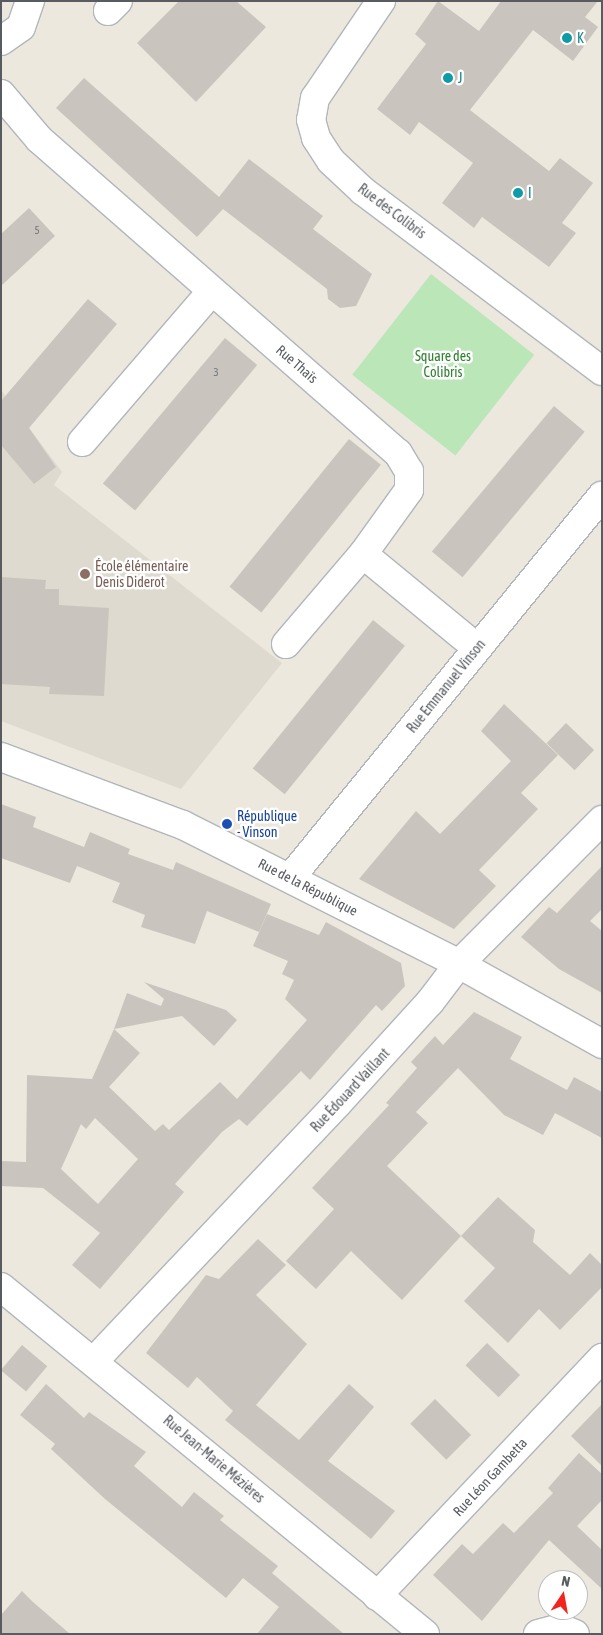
<!DOCTYPE html>
<meta charset="utf-8">
<style>
body{margin:0}
#map{position:relative;width:603px;height:1635px;overflow:hidden;background:#ece8de;font-family:"Asap Condensed",sans-serif}
div>[style]{position:absolute}
.education>*{inset:0;background:#dedacf}
.green>*{inset:0;background:#bae6b8;transform-origin:0 0}
.building>*{inset:0;background:#c9c5be;transform-origin:0 0}
.roads{filter:drop-shadow(1px 0 #b2b6bb) drop-shadow(-1px 0 #b2b6bb) drop-shadow(0 1px #b2b6bb) drop-shadow(0 -1px #b2b6bb)}
.minor>*{height:28px;margin:-14px;padding:0 14px;transform-origin:14px;border-radius:14px;background:#fff}
.dots>*{width:14px;height:14px;translate:-50% -50%;box-sizing:border-box;border:2px solid #fff;border-radius:50%}
span{translate:-50% -50%;white-space:nowrap;text-align:center;line-height:1.15;-webkit-text-stroke:5px #fff;paint-order:stroke}
.number-label{font-size:11px;color:#747678}
.number-label span{-webkit-text-stroke-width:0}
.culture-label{font-size:14px;color:#0d838f}
.left{translate:0 -50%;text-align:left}
.street-label{font-size:14px;color:#585c61}
.park-label{font-size:14px;color:#2e822e}
.education-label{font-size:14px;color:#785e54}
.transit-label{font-size:14px;color:#164399}
.frame{position:absolute;inset:0;border:2px solid #585c61;pointer-events:none}
.north{position:absolute;left:538px;top:1570px;width:50px;height:50px;box-sizing:border-box;background:#fff;border:1px solid #bcbec0;border-radius:50%;rotate:12deg;font-size:14px;font-weight:700;line-height:20px;text-align:center;color:#585c61}
.north::after{content:'';display:block;margin:auto;width:18px;height:22px;background:#f2251e;clip-path:polygon(50% 0,100% 100%,50% 72%,0 100%)}
</style>
<div id="map">
<div class="education">
<div style="clip-path:polygon(1px 390px,62px 472px,54px 485px,282px 663px,181px 789px,1px 721px)"></div>
</div>
<div class="green">
<div style="left:431px;top:274px;width:131px;height:128px;rotate:38deg"></div>
</div>
<div class="building">
<div style="clip-path:polygon(179px 1px,236px 1px,266px 27px,196px 102px,137px 43px)"></div>
<div style="clip-path:polygon(438px 1px,479px 31px,501px 1px,598px 1px,585px 17px,598px 27px,573px 61px,533px 30px,470px 110px,549px 171px,560px 158px,593px 183px,562px 223px,576px 233px,549px 267px,482px 217px,474px 228px,442px 203px,473px 163px,419px 122px,410px 135px,377px 109px,426px 44px,415px 34px)"></div>
<div style="clip-path:polygon(84px 78px,219px 197px,249px 159px,310px 206px,323px 216px,313px 229px,372px 274px,356px 306px,340px 308px,328px 299px,327px 289px,223px 209px,197px 237px,56px 108px)"></div>
<div style="clip-path:polygon(29px 208px,55px 236px,1px 286px,1px 234px)"></div>
<div style="clip-path:polygon(88px 299px,117px 324px,29px 428px,56px 467px,34px 484px,1px 445px,1px 401px)"></div>
<div style="left:225px;top:338px;width:42px;height:190px;rotate:40deg"></div>
<div style="left:554px;top:406px;width:40px;height:190px;rotate:40deg"></div>
<div style="left:349px;top:439px;width:41px;height:190px;rotate:39deg"></div>
<div style="clip-path:polygon(1px 577px,46px 580px,45px 589px,59px 589px,59px 605px,109px 608px,104px 696px,49px 694px,50px 687px,1px 684px)"></div>
<div style="left:373px;top:620px;width:41px;height:191px;rotate:39deg"></div>
<div style="clip-path:polygon(504px 704px,558px 755px,521px 793px,538px 809px,479px 870px,496px 886px,454px 929px,359px 879px,416px 811px,440px 834px,511px 761px,481px 731px)"></div>
<div style="left:566px;top:723px;width:39px;height:28px;rotate:44deg"></div>
<div style="clip-path:polygon(1px 804px,36px 817px,33px 827px,84px 847px,90px 832px,130px 849px,128px 854px,173px 870px,176px 862px,271px 904px,259px 932px,207px 911px,195px 944px,141px 927px,145px 915px,112px 902px,120px 883px,77px 866px,70px 883px,1px 858px)"></div>
<div style="clip-path:polygon(602px 866px,602px 909px,590px 921px,602px 931px,602px 993px,559px 969px,521px 937px,549px 907px,557px 913px)"></div>
<div style="clip-path:polygon(evenodd,267px 914px,319px 935px,326px 922px,401px 963px,405px 986px,382px 1011px,376px 1005px,310px 1080px,301px 1071px,247px 1126px,239px 1119px,222px 1132px,175px 1184px,184px 1192px,100px 1289px,72px 1265px,100px 1233px,43px 1188px,1px 1186px,1px 1161px,26px 1162px,27px 1075px,92px 1079px,114px 1029px,140px 1053px,109px 1087px,155px 1131px,163px 1124px,169px 1130px,220px 1082px,237px 1099px,307px 1020px,285px 999px,294px 980px,282px 974px,288px 961px,253px 946px,267px 914px,95px 1118px,138px 1159px,98px 1204px,61px 1169px,81px 1124px,86px 1129px,95px 1118px)"></div>
<div style="clip-path:polygon(144px 982px,226px 1010px,237px 1020px,214px 1046px,182px 1016px,114px 1029px,127px 993px,161px 1006px,164px 999px)"></div>
<div style="clip-path:polygon(474px 1012px,522px 1037px,510px 1059px,567px 1090px,574px 1077px,602px 1092px,602px 1138px,555px 1113px,543px 1135px,504px 1115px,458px 1068px,416px 1112px,428px 1123px,387px 1166px,461px 1236px,402px 1300px,351px 1251px,316px 1289px,286px 1261px,334px 1209px,312px 1188px,389px 1105px,386px 1103px,417px 1068px,411px 1062px,435px 1036px,443px 1045px)"></div>
<div style="clip-path:polygon(498px 1197px,535px 1230px,533px 1242px,570px 1275px,590px 1253px,602px 1265px,602px 1287px,560px 1330px,539px 1309px,508px 1343px,464px 1301px,495px 1268px,461px 1236px)"></div>
<div style="clip-path:polygon(258px 1239px,286px 1265px,256px 1295px,307px 1344px,256px 1405px,299px 1440px,349px 1384px,374px 1407px,328px 1461px,395px 1511px,371px 1539px,225px 1420px,233px 1411px,197px 1377px,188px 1388px,146px 1353px,206px 1275px,219px 1279px)"></div>
<div style="left:487px;top:1343px;width:46px;height:31px;rotate:44deg"></div>
<div style="left:22px;top:1345px;width:33px;height:33px;rotate:40deg"></div>
<div style="clip-path:polygon(46px 1384px,84px 1418px,89px 1412px,146px 1452px,134px 1466px,182px 1507px,194px 1492px,224px 1516px,220px 1520px,278px 1566px,272px 1573px,344px 1634px,257px 1634px,279px 1607px,243px 1578px,226px 1598px,105px 1499px,51px 1449px,55px 1444px,20px 1415px)"></div>
<div style="left:435px;top:1399px;width:51px;height:35px;rotate:45deg"></div>
<div style="clip-path:polygon(602px 1404px,602px 1466px,571px 1436px)"></div>
<div style="clip-path:polygon(579px 1453px,602px 1474px,602px 1500px,577px 1526px,602px 1550px,602px 1589px,549px 1540px,482px 1621px,433px 1575px,462px 1544px,473px 1554px,503px 1523px,514px 1533px,553px 1493px,548px 1488px)"></div>
<div style="clip-path:polygon(22px 1591px,33px 1602px,70px 1634px,1px 1634px,1px 1615px)"></div>
</div>
<div class="roads">
<div class="minor">
<div style="left:381px;top:1px;width:117px;rotate:124.2deg"></div>
<div style="left:315px;top:98px;width:22px;rotate:100deg"></div>
<div style="left:311px;top:120px;width:19px;rotate:74deg"></div>
<div style="left:316px;top:138px;width:27px;rotate:57deg"></div>
<div style="left:331px;top:161px;width:44px;rotate:43.2deg"></div>
<div style="left:363px;top:191px;width:299px;rotate:37deg"></div>
<div style="left:108px;top:11px;width:14px;rotate:-45deg"></div>
<div style="left:1px;top:41px;width:24px;rotate:-35deg"></div>
<div style="left:21px;top:27px;width:28px;rotate:-71deg"></div>
<div style="left:1px;top:94px;width:59px;rotate:49.8deg"></div>
<div style="left:39px;top:139px;width:477px;rotate:41.2deg"></div>
<div style="left:398px;top:453px;width:21px;rotate:59deg"></div>
<div style="left:409px;top:471px;width:19px;rotate:90deg"></div>
<div style="left:409px;top:490px;width:79px;rotate:125.7deg"></div>
<div style="left:363px;top:554px;width:148px;rotate:39.5deg"></div>
<div style="left:82px;top:442px;width:199px;rotate:-49.3deg"></div>
<div style="left:286px;top:644px;width:118px;rotate:-49.5deg"></div>
<div style="left:1px;top:757px;width:194px;rotate:20.5deg"></div>
<div style="left:183px;top:825px;width:309px;rotate:26.7deg"></div>
<div style="left:459px;top:964px;width:164px;rotate:29.2deg"></div>
<div style="left:291px;top:877px;width:492px;rotate:-50.8deg"></div>
<div style="left:1px;top:1287px;width:548px;rotate:39.3deg"></div>
<div style="left:95px;top:1360px;width:354px;rotate:-46.6deg"></div>
<div style="left:338px;top:1103px;width:137px;rotate:-47.7deg"></div>
<div style="left:430px;top:1002px;width:48px;rotate:-52.7deg"></div>
<div style="left:459px;top:964px;width:203px;rotate:-45.2deg"></div>
<div style="left:377px;top:1596px;width:328px;rotate:-46.6deg"></div>
<div style="left:538px;top:1634px;width:23px;rotate:-15deg"></div>
<div style="left:560px;top:1628px;width:16px;rotate:22deg"></div>
</div>
</div>
<div class="dots">
<div style="left:567px;top:38px;background:#0f9aa8"></div>
<div style="left:448px;top:78px;background:#0f9aa8"></div>
<div style="left:518px;top:193px;background:#0f9aa8"></div>
<div style="left:85px;top:574px;background:#8d6e63"></div>
<div style="left:227px;top:824px;background:#1a4fb4"></div>
</div>
<div class="number-label">
<span style="left:37px;top:230px">5</span>
<span style="left:216px;top:372px">3</span>
</div>
<div class="culture-label">
<span class="left" style="left:577px;top:38px">K</span>
<span class="left" style="left:458px;top:78px">J</span>
<span class="left" style="left:528px;top:193px">I</span>
</div>
<div class="street-label">
<span style="left:392px;top:211px;rotate:37deg">Rue des Colibris</span>
<span style="left:297px;top:364px;rotate:41deg">Rue Thaïs</span>
<span style="left:446px;top:686px;rotate:-51deg">Rue Emmanuel Vinson</span>
<span style="left:308px;top:887px;rotate:27deg">Rue de la République</span>
<span style="left:350px;top:1090px;rotate:-47deg">Rue Édouard Vaillant</span>
<span style="left:214px;top:1459px;rotate:40deg">Rue Jean-Marie Mézières</span>
<span style="left:490px;top:1477px;rotate:-47deg">Rue Léon Gambetta</span>
</div>
<div class="park-label">
<span style="left:443px;top:364px">Square des<br>Colibris</span>
</div>
<div class="education-label">
<span class="left" style="left:95px;top:574px">École élémentaire<br>Denis Diderot</span>
</div>
<div class="transit-label">
<span class="left" style="left:237px;top:824px">République<br>- Vinson</span>
</div>
<div class="frame"></div>
<div class="north">N</div>
</div>
